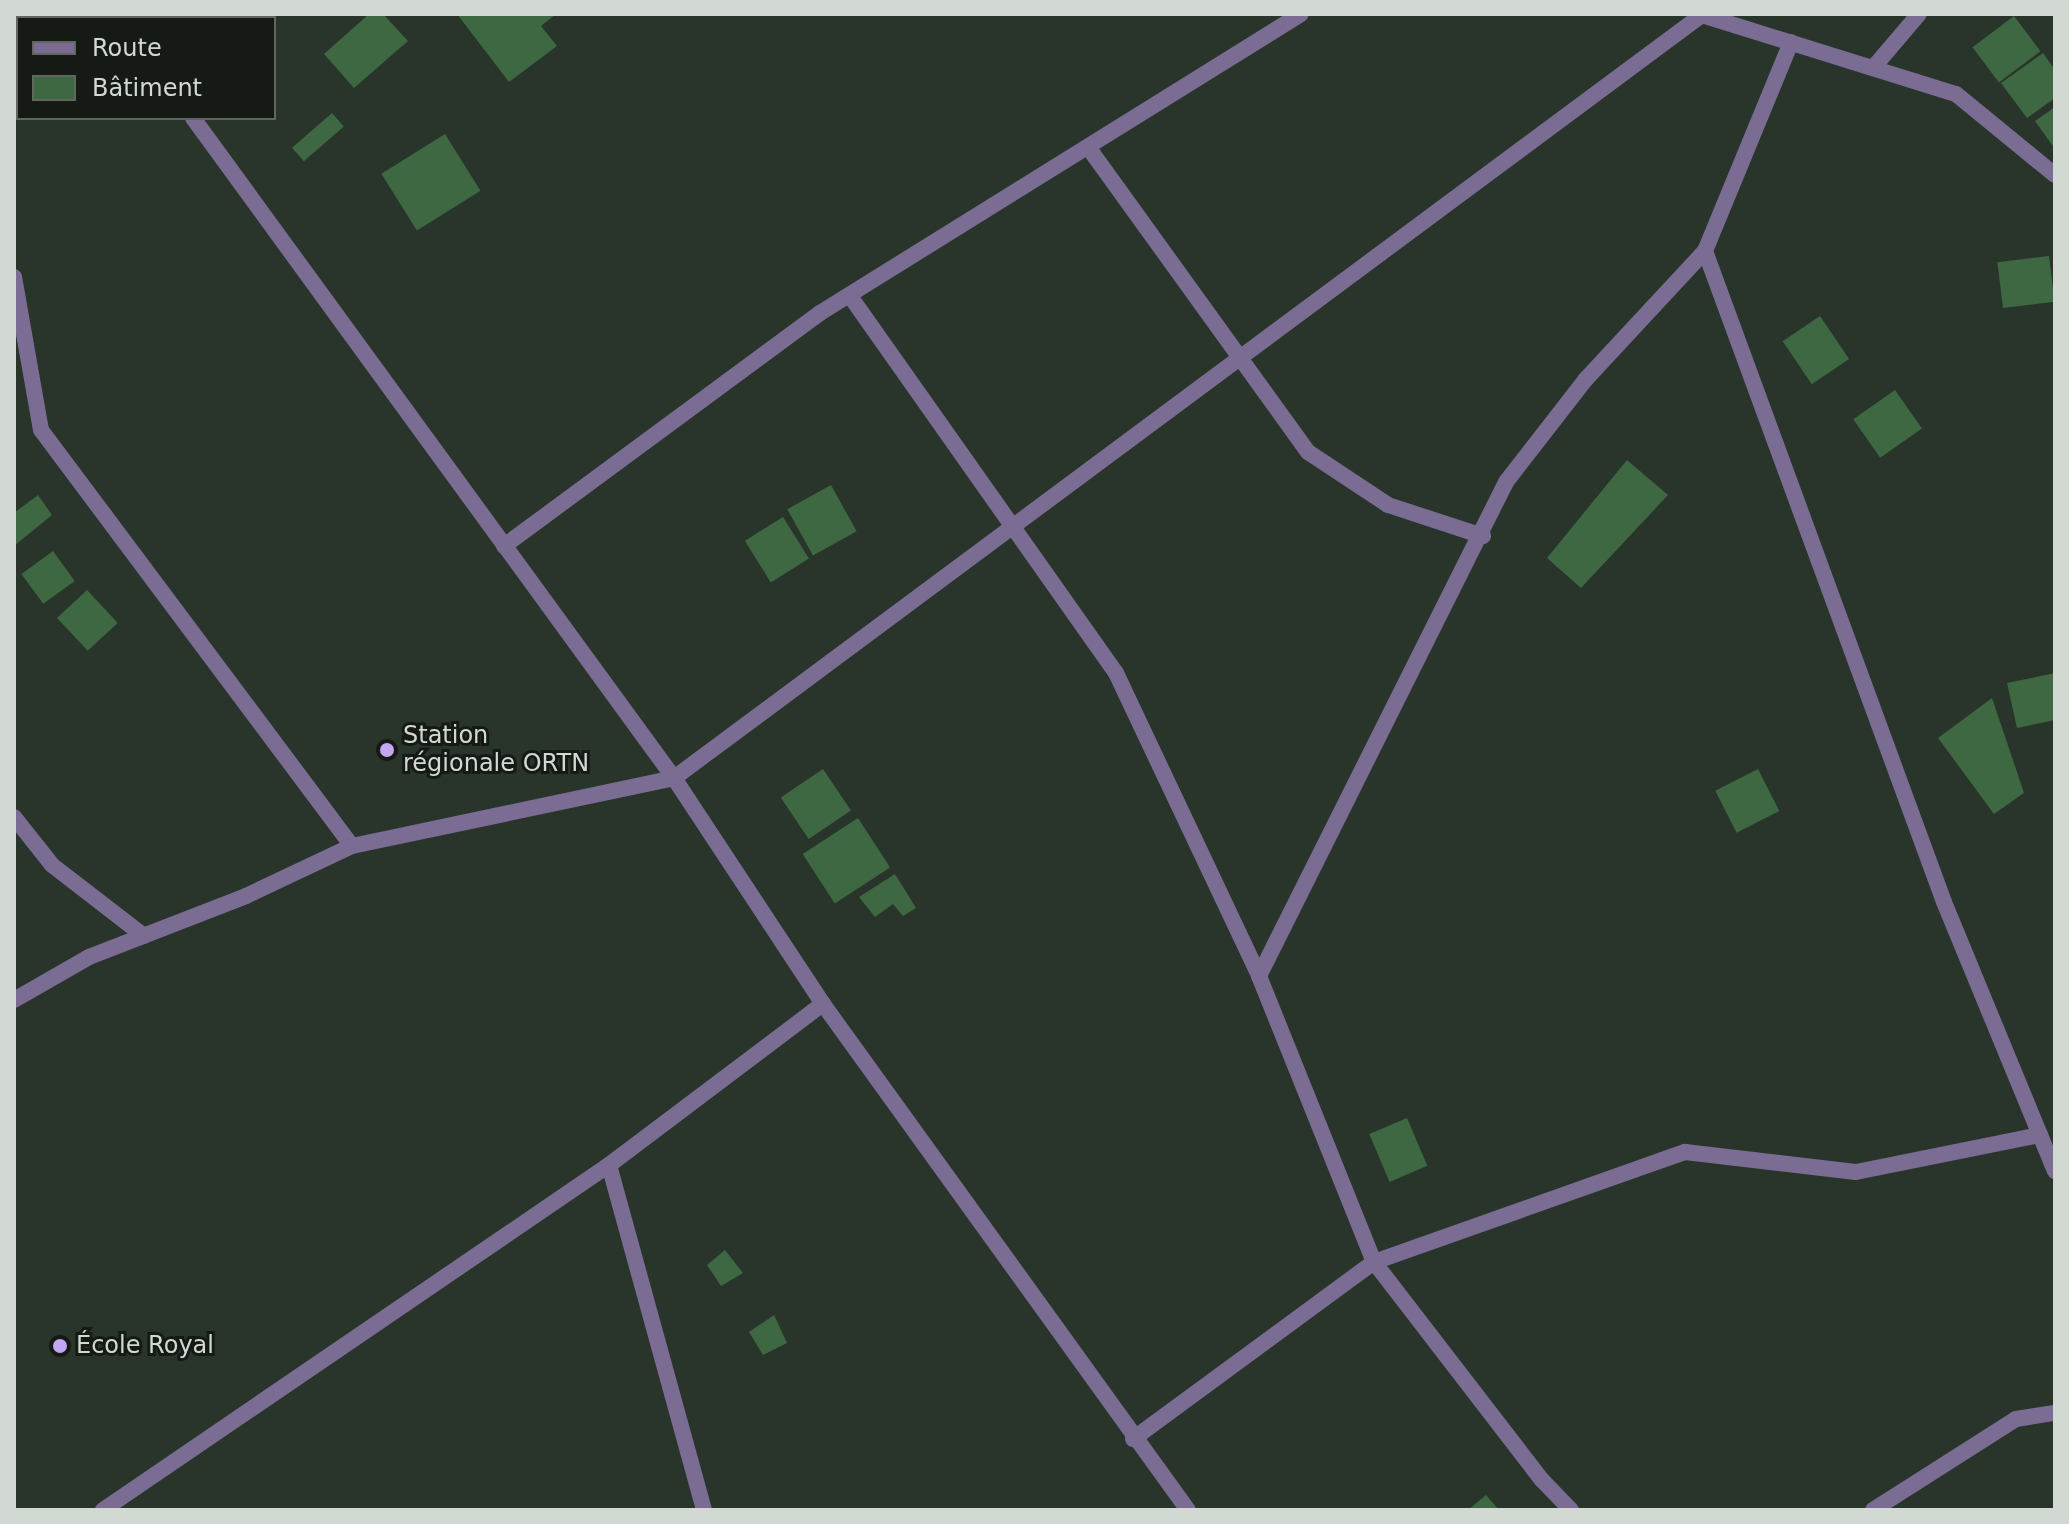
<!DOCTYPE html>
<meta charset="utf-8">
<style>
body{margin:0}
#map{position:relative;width:2069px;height:1524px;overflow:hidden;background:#29342a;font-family:"DejaVu Sans",sans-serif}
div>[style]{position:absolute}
.building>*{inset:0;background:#3d6842;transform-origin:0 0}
.street>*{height:16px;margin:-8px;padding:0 8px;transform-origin:8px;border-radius:8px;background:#7a6c93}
.dots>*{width:22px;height:22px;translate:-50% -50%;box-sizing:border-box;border:4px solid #151a15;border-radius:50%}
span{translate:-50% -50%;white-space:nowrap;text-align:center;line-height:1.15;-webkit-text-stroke:6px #151a15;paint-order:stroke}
.poi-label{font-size:24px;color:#d2d9d2}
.left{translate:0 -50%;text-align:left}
.frame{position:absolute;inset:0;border:16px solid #d2d9d2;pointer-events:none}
.legend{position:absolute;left:16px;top:16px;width:260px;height:104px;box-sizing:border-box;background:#151a15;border:2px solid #616661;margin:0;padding:10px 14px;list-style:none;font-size:24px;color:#d2d9d2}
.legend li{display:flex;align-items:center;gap:16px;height:40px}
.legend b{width:40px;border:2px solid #616661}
</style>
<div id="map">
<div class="building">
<div style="clip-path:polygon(369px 14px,383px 14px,408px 41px,354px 88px,324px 54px)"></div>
<div style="clip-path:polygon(457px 14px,556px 14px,541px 26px,557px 46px,509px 82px)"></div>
<div style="left:2014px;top:16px;width:44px;height:52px;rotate:53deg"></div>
<div style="clip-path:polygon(2043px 53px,2055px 70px,2055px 98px,2027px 118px,2001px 83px)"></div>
<div style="clip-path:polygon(2055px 107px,2055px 149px,2035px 121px)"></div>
<div style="left:332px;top:113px;width:18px;height:53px;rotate:49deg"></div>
<div style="left:445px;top:134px;width:67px;height:75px;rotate:58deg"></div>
<div style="left:2049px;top:256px;width:46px;height:52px;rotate:83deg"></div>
<div style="left:1820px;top:316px;width:52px;height:45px;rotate:56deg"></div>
<div style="left:1895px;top:390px;width:47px;height:51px;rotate:55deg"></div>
<div style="clip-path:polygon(1627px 460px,1668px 495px,1581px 588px,1547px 558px)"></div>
<div style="left:831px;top:485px;width:53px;height:50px;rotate:61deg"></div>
<div style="clip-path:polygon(38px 495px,52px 515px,14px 546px,14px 513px)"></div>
<div style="left:783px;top:517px;width:49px;height:45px;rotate:58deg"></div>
<div style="left:53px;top:551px;width:37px;height:39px;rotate:54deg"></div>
<div style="left:87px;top:590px;width:45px;height:41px;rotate:47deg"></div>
<div style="clip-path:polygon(2055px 673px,2055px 720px,2017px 728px,2007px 683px)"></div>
<div style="clip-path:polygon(1992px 698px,2024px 793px,1994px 814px,1938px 738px)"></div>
<div style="left:823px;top:769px;width:50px;height:51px;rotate:56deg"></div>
<div style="left:1758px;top:769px;width:47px;height:48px;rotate:63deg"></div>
<div style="left:858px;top:818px;width:59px;height:66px;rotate:57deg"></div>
<div style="clip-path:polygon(895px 874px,916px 908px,903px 916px,893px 904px,875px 917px,859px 897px)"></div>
<div style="left:1407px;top:1118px;width:52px;height:41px;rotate:67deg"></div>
<div style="clip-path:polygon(725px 1250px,743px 1273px,721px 1286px,707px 1265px)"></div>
<div style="clip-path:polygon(774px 1315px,787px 1343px,763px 1355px,749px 1332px)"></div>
<div style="clip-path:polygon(1486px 1495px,1499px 1510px,1468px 1510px)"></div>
</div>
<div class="street">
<div style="left:118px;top:14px;width:5px;rotate:53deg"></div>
<div style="left:1702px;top:15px;width:266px;rotate:17.3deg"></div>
<div style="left:1956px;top:94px;width:128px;rotate:39.3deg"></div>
<div style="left:1873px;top:68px;width:71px;rotate:-49.6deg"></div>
<div style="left:193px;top:118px;width:817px;rotate:53.92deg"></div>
<div style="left:674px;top:778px;width:271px;rotate:56.6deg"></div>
<div style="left:823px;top:1004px;width:624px;rotate:54.2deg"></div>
<div style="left:1088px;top:147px;width:376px;rotate:54.2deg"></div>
<div style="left:1308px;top:452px;width:96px;rotate:33.5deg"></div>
<div style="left:1388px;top:505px;width:100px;rotate:18.1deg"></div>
<div style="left:1705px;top:251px;width:693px;rotate:69.84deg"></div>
<div style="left:1944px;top:902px;width:291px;rotate:67.6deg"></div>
<div style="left:14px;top:277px;width:155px;rotate:80deg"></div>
<div style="left:41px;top:430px;width:519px;rotate:53.22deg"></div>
<div style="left:850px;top:296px;width:461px;rotate:54.8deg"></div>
<div style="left:1116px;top:673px;width:335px;rotate:64.7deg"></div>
<div style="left:1259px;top:976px;width:308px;rotate:68.1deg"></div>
<div style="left:1374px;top:1262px;width:275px;rotate:52.4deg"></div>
<div style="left:1542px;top:1480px;width:42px;rotate:46deg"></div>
<div style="left:504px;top:546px;width:393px;rotate:-36.4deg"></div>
<div style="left:820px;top:313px;width:566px;rotate:-31.87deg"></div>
<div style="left:14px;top:817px;width:61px;rotate:51.6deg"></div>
<div style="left:52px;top:865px;width:116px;rotate:37.7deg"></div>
<div style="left:1259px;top:976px;width:552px;rotate:-63.43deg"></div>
<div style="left:1506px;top:482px;width:130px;rotate:-52.2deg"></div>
<div style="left:1586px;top:379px;width:175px;rotate:-47.1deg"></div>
<div style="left:1705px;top:251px;width:226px;rotate:-67.6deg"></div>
<div style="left:14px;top:1000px;width:86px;rotate:-29.8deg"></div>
<div style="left:89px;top:957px;width:168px;rotate:-21.2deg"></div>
<div style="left:246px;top:896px;width:117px;rotate:-25.3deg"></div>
<div style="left:352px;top:846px;width:329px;rotate:-11.9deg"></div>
<div style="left:674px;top:778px;width:1282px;rotate:-36.59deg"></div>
<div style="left:609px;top:1165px;width:358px;rotate:74.6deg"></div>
<div style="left:1133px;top:1439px;width:299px;rotate:-36.3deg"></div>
<div style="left:1374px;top:1262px;width:330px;rotate:-19.5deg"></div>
<div style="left:1685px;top:1152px;width:172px;rotate:6.7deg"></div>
<div style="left:1856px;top:1172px;width:188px;rotate:-11.4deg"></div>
<div style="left:103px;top:1510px;width:612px;rotate:-34.29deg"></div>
<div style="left:609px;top:1165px;width:268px;rotate:-37deg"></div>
<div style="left:1873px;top:1510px;width:169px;rotate:-32.5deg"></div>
<div style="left:2016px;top:1419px;width:39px;rotate:-9deg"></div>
</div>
<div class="dots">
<div style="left:387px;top:750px;background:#c3a7f2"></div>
<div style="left:60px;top:1346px;background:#c3a7f2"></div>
</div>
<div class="poi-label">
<span class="left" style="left:403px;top:750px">Station<br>régionale ORTN</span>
<span class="left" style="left:76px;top:1346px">École Royal</span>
</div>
<div class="frame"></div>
<ul class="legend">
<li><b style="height:10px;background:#7a6c93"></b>Route</li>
<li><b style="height:22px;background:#3d6842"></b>Bâtiment</li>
</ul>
</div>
